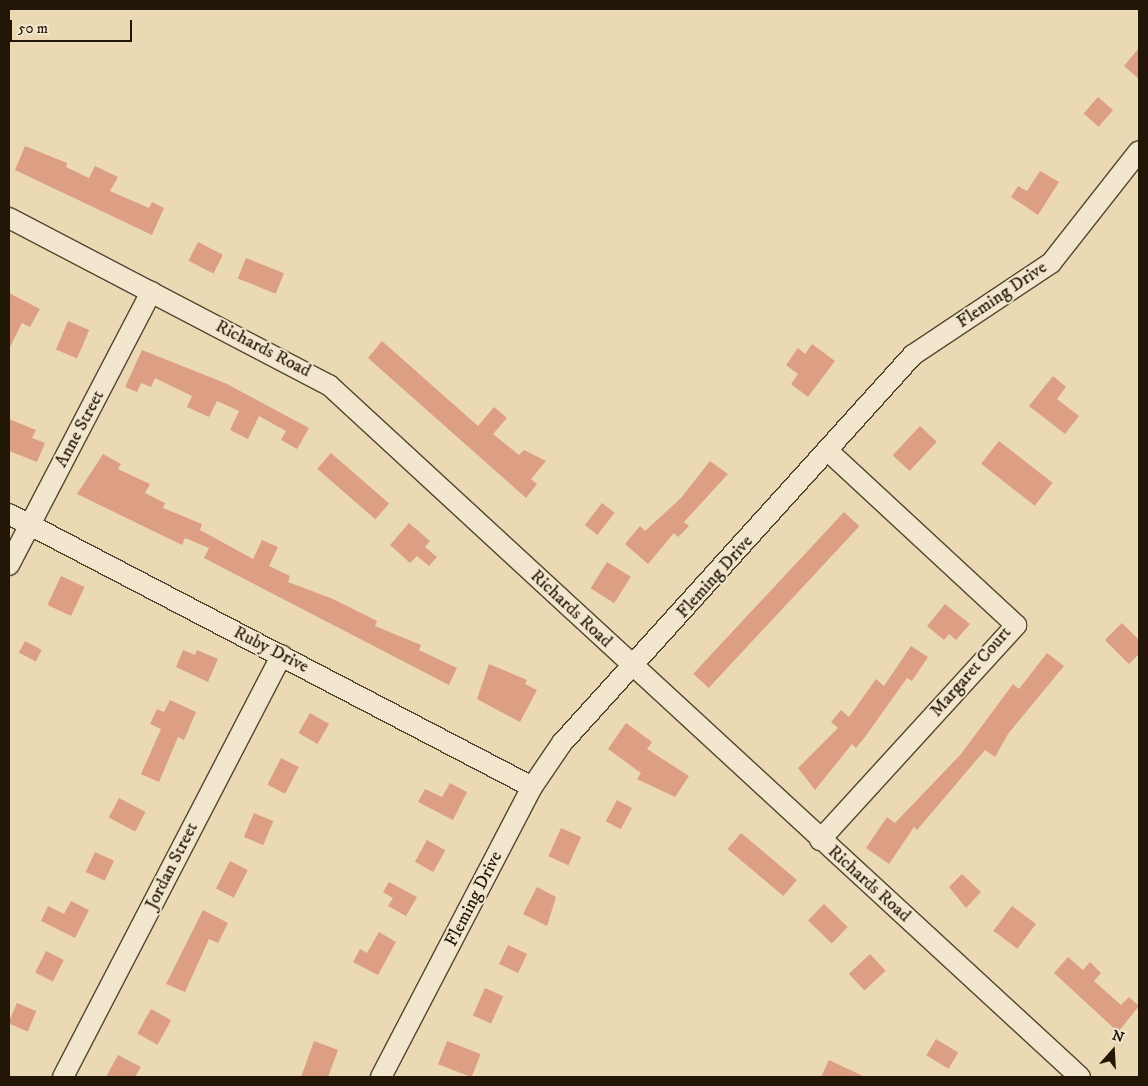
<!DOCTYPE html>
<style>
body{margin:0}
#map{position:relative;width:1148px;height:1086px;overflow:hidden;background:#ebd9b3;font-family:"IM FELL DW Pica",serif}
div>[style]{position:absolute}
.building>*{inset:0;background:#dd9f84;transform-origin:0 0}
.roads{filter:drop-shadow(1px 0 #544731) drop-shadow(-1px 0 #544731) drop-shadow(0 1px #544731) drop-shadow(0 -1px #544731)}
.street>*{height:20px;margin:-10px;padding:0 10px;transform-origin:10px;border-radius:10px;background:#f2e6ce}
span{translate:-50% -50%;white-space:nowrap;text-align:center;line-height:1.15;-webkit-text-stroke:4px #f2e6ce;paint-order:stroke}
.street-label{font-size:18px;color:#221606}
.frame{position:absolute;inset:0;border:10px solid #221606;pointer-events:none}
.north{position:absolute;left:1088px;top:1026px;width:50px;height:50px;-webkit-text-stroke:4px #f2e6ce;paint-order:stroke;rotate:19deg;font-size:14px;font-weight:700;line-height:20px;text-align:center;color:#221606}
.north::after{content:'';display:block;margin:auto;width:18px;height:22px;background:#221606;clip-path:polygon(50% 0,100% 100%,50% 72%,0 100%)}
.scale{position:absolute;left:10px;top:20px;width:122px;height:22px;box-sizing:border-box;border:2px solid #221606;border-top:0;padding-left:6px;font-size:15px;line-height:18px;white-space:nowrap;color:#221606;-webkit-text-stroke:4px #f2e6ce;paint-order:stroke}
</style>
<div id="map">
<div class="building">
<div style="clip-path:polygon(1139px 48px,1139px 79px,1124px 66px)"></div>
<div style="left:1098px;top:97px;width:20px;height:22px;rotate:41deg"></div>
<div style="clip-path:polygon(25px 146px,67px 163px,66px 167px,89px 178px,95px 166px,118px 177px,110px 191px,149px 208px,152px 202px,164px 208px,152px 235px,15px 170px)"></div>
<div style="clip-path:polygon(1040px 171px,1059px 182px,1038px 215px,1011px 197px,1018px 186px,1027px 191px)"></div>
<div style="left:198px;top:242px;width:28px;height:21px;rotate:27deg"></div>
<div style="left:246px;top:258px;width:41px;height:22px;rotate:22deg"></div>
<div style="clip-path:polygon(9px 293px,40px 309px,30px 327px,22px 323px,9px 349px)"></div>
<div style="left:68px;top:321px;width:23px;height:31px;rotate:23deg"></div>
<div style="clip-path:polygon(382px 341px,478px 426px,494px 407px,507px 418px,493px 434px,519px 455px,524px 450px,546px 461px,531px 479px,537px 484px,526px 498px,368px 358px)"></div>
<div style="clip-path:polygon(812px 344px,835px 361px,808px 397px,791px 384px,798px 374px,786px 365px,798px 348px,805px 354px)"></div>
<div style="clip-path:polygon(142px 350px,225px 383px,309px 428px,297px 449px,281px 440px,286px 431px,259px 416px,248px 439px,230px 430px,239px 411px,217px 401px,209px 417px,187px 407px,192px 396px,155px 378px,151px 387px,141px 383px,137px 392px,125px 387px)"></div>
<div style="clip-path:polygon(1053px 376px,1066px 387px,1057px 399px,1079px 416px,1065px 434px,1029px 406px)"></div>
<div style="clip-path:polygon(9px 419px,36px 430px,32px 438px,45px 443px,37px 462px,9px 451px)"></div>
<div style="left:920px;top:426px;width:23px;height:40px;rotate:43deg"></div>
<div style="left:999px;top:441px;width:68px;height:29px;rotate:38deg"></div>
<div style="left:331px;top:453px;width:77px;height:21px;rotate:41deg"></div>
<div style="clip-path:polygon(103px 454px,121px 464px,118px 469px,150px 484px,145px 493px,165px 503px,163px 508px,202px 524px,200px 530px,253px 559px,262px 540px,278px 547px,269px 566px,290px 576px,288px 582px,333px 599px,377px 621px,375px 626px,421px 645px,419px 650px,457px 668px,449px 685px,204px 558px,209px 548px,185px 538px,182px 545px,77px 494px)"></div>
<div style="clip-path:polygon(710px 461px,728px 474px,684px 522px,689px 526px,678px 537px,674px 533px,648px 564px,625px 544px,640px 526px,645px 531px,681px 498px)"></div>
<div style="left:602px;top:503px;width:16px;height:28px;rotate:38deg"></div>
<div style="left:844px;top:512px;width:21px;height:221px;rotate:43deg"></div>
<div style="clip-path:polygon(409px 523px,430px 541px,425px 547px,437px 557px,429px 566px,417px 556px,410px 563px,390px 545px)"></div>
<div style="left:607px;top:562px;width:28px;height:31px;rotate:32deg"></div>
<div style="left:61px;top:576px;width:26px;height:32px;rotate:25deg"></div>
<div style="clip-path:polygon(945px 604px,970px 624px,956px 640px,949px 634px,944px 640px,927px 626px)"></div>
<div style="clip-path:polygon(1122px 623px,1139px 640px,1139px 654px,1129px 664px,1105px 640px)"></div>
<div style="left:25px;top:641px;width:19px;height:13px;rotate:28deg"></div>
<div style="clip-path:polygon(911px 646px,928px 657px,912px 681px,907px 678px,865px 737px,856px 748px,852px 744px,815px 790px,798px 768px,838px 728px,831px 722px,841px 710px,849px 717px,876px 679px,884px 686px)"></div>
<div style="clip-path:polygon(183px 650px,195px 655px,197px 650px,218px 659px,208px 682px,176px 667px)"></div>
<div style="clip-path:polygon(1047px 653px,1064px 666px,1008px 734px,995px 757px,985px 750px,917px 830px,914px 827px,889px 864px,866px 848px,887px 817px,895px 823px,961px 754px,1013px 684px,1019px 689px)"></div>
<div style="clip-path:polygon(489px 664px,527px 680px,525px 684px,537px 690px,520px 722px,477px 699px)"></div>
<div style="clip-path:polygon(170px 700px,196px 712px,184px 740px,178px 737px,159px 782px,141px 774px,161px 729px,150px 724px,157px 709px,164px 712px)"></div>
<div style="left:310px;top:713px;width:22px;height:23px;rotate:30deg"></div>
<div style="clip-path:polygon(626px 723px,652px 742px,647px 749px,689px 776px,675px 797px,637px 779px,641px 773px,608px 749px)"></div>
<div style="left:281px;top:758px;width:20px;height:30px;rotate:27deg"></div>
<div style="clip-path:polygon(450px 783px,467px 792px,453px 820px,418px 802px,425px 789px,442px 797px)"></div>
<div style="left:119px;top:798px;width:30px;height:22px;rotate:28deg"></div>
<div style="left:617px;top:800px;width:17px;height:24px;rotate:28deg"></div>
<div style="left:254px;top:813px;width:21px;height:26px;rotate:23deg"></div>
<div style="left:561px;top:828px;width:22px;height:31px;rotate:24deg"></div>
<div style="left:741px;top:833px;width:73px;height:21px;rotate:40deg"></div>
<div style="left:427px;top:840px;width:21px;height:25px;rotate:29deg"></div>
<div style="left:95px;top:852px;width:21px;height:22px;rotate:25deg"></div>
<div style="left:230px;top:861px;width:20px;height:31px;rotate:27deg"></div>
<div style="clip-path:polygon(962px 874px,981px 892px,966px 908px,949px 887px)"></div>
<div style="clip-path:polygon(389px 882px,417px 897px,406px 916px,388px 906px,393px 898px,383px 892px)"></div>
<div style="clip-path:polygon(537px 887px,556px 897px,547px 926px,523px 914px)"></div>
<div style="clip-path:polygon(71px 901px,89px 910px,75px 938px,41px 921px,48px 906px,64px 914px)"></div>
<div style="left:824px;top:904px;width:33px;height:23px;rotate:44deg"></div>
<div style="left:1012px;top:906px;width:30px;height:31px;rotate:37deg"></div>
<div style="clip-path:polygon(203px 910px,228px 923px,218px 943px,209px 939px,185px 992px,166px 984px)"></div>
<div style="clip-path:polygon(379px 932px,396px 942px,378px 975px,353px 962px,360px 949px,367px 953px)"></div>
<div style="left:508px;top:945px;width:21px;height:21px;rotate:25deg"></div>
<div style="left:46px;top:951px;width:20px;height:24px;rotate:27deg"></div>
<div style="left:870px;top:954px;width:23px;height:29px;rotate:47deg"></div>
<div style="clip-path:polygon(1068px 957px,1083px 970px,1090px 962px,1101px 973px,1094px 981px,1121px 1005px,1129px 997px,1139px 1006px,1118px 1032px,1054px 973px)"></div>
<div style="left:485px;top:988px;width:20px;height:30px;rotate:24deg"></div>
<div style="left:17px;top:1003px;width:21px;height:22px;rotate:23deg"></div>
<div style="left:151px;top:1009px;width:23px;height:28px;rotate:29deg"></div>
<div style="left:936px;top:1039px;width:26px;height:19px;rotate:31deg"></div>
<div style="clip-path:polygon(314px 1041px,338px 1050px,328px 1077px,301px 1077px)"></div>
<div style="left:447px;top:1041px;width:36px;height:25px;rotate:21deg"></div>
<div style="clip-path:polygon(118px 1055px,141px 1067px,135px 1077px,106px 1077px)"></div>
<div style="clip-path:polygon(829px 1060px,865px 1077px,821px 1077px)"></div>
</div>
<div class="roads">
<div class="street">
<div style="left:9px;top:218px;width:361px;rotate:27.6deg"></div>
<div style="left:329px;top:385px;width:1021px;rotate:42.66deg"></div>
<div style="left:9px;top:514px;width:590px;rotate:27.56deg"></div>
<div style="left:9px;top:565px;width:308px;rotate:-62.5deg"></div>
<div style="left:820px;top:840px;width:291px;rotate:-47.6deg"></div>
<div style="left:1016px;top:625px;width:255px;rotate:-137.2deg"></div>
<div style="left:63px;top:1077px;width:475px;rotate:-62.6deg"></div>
<div style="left:381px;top:1077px;width:327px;rotate:-62.5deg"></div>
<div style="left:532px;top:787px;width:53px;rotate:-55.7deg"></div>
<div style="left:562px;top:743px;width:523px;rotate:-47.87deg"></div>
<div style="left:913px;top:355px;width:166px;rotate:-33.7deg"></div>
<div style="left:1051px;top:263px;width:142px;rotate:-51.8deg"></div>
</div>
</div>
<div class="street-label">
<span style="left:1002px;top:295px;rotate:-34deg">Fleming Drive</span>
<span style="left:263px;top:349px;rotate:27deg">Richards Road</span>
<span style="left:80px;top:429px;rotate:-62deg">Anne Street</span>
<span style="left:715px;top:577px;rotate:-48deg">Fleming Drive</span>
<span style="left:571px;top:609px;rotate:43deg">Richards Road</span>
<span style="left:271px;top:650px;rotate:27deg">Ruby Drive</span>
<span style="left:971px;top:672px;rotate:-49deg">Margaret Court</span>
<span style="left:172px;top:866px;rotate:-63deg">Jordan Street</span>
<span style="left:869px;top:884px;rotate:42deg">Richards Road</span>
<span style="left:474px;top:899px;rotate:-63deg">Fleming Drive</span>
</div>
<div class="frame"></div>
<div class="north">N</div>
<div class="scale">50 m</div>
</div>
